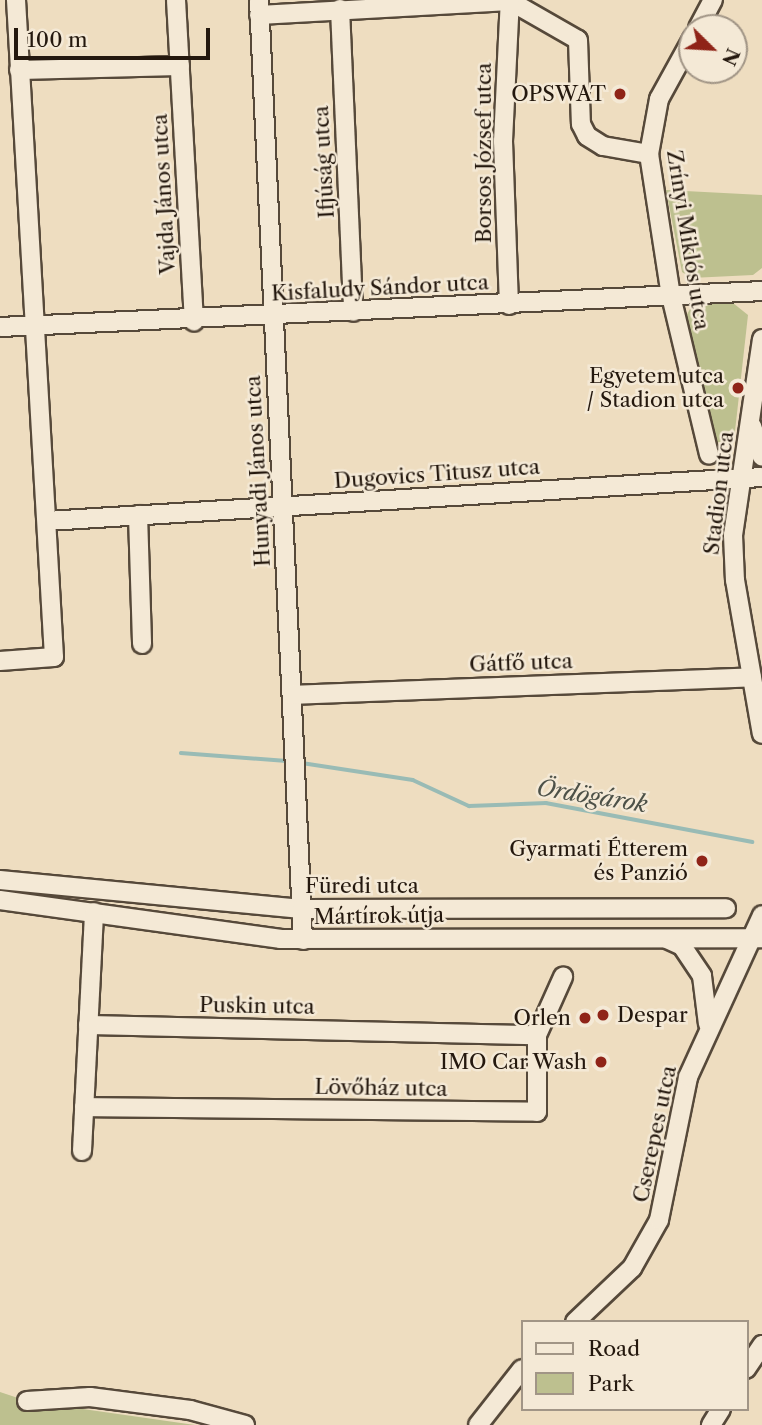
<!DOCTYPE html>
<meta charset="utf-8">
<style>
body{margin:0}
#map{position:relative;width:762px;height:1425px;overflow:hidden;background:#eeddc0;font-family:"Libre Caslon Text",serif}
div>[style]{position:absolute}
.green>*{inset:0;background:#bdc08f}
.stream>*{height:3.5px;margin:-1.75px;padding:0 1.75px;transform-origin:1.75px;border-radius:1.75px;background:#99bbb5}
.roads{filter:drop-shadow(2px 0 #56493a) drop-shadow(-2px 0 #56493a) drop-shadow(0 2px #56493a) drop-shadow(0 -2px #56493a)}
.minor>*{height:18px;margin:-9px;padding:0 9px;transform-origin:9px;border-radius:9px;background:#f4e9d6}
.dots>*{width:19px;height:19px;translate:-50% -50%;box-sizing:border-box;border:4px solid #f4e9d6;border-radius:50%}
span{translate:-50% -50%;white-space:nowrap;text-align:center;line-height:1.15;-webkit-text-stroke:5px #f4e9d6;paint-order:stroke}
.poi-label{font-size:21px;color:#24180e}
.right{translate:-100% -50%;text-align:right}
.left{translate:0 -50%;text-align:left}
.street-label{font-size:21px;color:#24180e}
.water-label{font-size:23px;color:#4d5148;font-style:italic}
.legend{position:absolute;left:521px;top:1320px;width:228px;height:91px;box-sizing:border-box;background:#f4e9d6;border:2px solid #a19586;margin:0;padding:9px 12px;list-style:none;font-size:21px;color:#24180e}
.legend li{display:flex;align-items:center;gap:14px;height:35px}
.legend b{width:35px;border:2px solid #a19586}
.north{position:absolute;left:678px;top:14px;width:70px;height:70px;box-sizing:border-box;background:#f4e9d6;border:2px solid #a19586;border-radius:50%;rotate:114deg;font-size:19px;font-weight:700;line-height:28px;text-align:center;color:#24180e}
.north::after{content:'';display:block;margin:auto;width:24px;height:32px;background:#8f2418;clip-path:polygon(50% 0,100% 100%,50% 72%,0 100%)}
.scale{position:absolute;left:14px;top:28px;width:196px;height:32px;box-sizing:border-box;border:4px solid #24180e;border-top:0;padding-left:9px;font-size:21px;line-height:24px;white-space:nowrap;color:#24180e;-webkit-text-stroke:5px #f4e9d6;paint-order:stroke}
</style>
<div id="map">
<div class="green">
<div style="clip-path:polygon(666px 190px,762px 195px,762px 268px,753px 275px,691px 278px,682px 272px)"></div>
<div style="clip-path:polygon(694px 302px,733px 303px,748px 315px,734px 440px,713px 443px,685px 318px)"></div>
<div style="clip-path:polygon(0 1392px,27px 1401px,195px 1425px,0 1425px)"></div>
</div>
<div class="stream">
<div style="left:181px;top:753px;width:106px;rotate:4.3deg"></div>
<div style="left:302px;top:763px;width:112px;rotate:8.7deg"></div>
<div style="left:413px;top:780px;width:62px;rotate:24.9deg"></div>
<div style="left:469px;top:806px;width:77px;rotate:-2.2deg"></div>
<div style="left:546px;top:803px;width:210px;rotate:10.7deg"></div>
</div>
<div class="roads">
<div class="minor">
<div style="left:176px;top:0;width:322px;rotate:86.8deg"></div>
<div style="left:259px;top:0;width:941px;rotate:87.32deg"></div>
<div style="left:340px;top:9px;width:303px;rotate:87.5deg"></div>
<div style="left:259px;top:15px;width:251px;rotate:-3.2deg"></div>
<div style="left:510px;top:1px;width:78px;rotate:29.8deg"></div>
<div style="left:578px;top:40px;width:84px;rotate:88deg"></div>
<div style="left:581px;top:124px;width:13px;rotate:63deg"></div>
<div style="left:587px;top:136px;width:19px;rotate:32deg"></div>
<div style="left:603px;top:146px;width:47px;rotate:9.9deg"></div>
<div style="left:698px;top:28px;width:32px;rotate:-62deg"></div>
<div style="left:692px;top:39px;width:68px;rotate:118.8deg"></div>
<div style="left:659px;top:99px;width:56px;rotate:100.3deg"></div>
<div style="left:649px;top:154px;width:144px;rotate:81.2deg"></div>
<div style="left:671px;top:296px;width:163px;rotate:76.5deg"></div>
<div style="left:19px;top:70px;width:161px;rotate:-1.4deg"></div>
<div style="left:509px;top:305px;width:164px;rotate:-92.1deg"></div>
<div style="left:503px;top:141px;width:141px;rotate:-87.2deg"></div>
<div style="left:0;top:327px;width:763px;rotate:-2.7deg"></div>
<div style="left:762px;top:339px;width:198px;rotate:98.4deg"></div>
<div style="left:733px;top:535px;width:45px;rotate:87.5deg"></div>
<div style="left:735px;top:580px;width:156px;rotate:80.1deg"></div>
<div style="left:752px;top:426px;width:32px;rotate:72deg"></div>
<div style="left:138px;top:515px;width:129px;rotate:88.2deg"></div>
<div style="left:47px;top:521px;width:716px;rotate:-3.52deg"></div>
<div style="left:0;top:661px;width:54px;rotate:-4.2deg"></div>
<div style="left:54px;top:657px;width:658px;rotate:-93.31deg"></div>
<div style="left:292px;top:695px;width:460px;rotate:-2.2deg"></div>
<div style="left:0;top:880px;width:303px;rotate:5.5deg"></div>
<div style="left:302px;top:909px;width:424px;rotate:-0.1deg"></div>
<div style="left:0;top:900px;width:284px;rotate:7.9deg"></div>
<div style="left:281px;top:939px;width:481px;rotate:-0.1deg"></div>
<div style="left:667px;top:939px;width:17px;rotate:25deg"></div>
<div style="left:682px;top:946px;width:36px;rotate:56deg"></div>
<div style="left:702px;top:976px;width:48px;rotate:82.9deg"></div>
<div style="left:88px;top:1025px;width:449px;rotate:1.3deg"></div>
<div style="left:84px;top:1107px;width:453px;rotate:0.6deg"></div>
<div style="left:537px;top:1112px;width:77px;rotate:-90deg"></div>
<div style="left:537px;top:1035px;width:64px;rotate:-65.9deg"></div>
<div style="left:82px;top:1151px;width:239px;rotate:-87.1deg"></div>
<div style="left:575px;top:1322px;width:79px;rotate:-43.5deg"></div>
<div style="left:632px;top:1268px;width:55px;rotate:-60.6deg"></div>
<div style="left:659px;top:1220px;width:146px;rotate:-78.5deg"></div>
<div style="left:688px;top:1077px;width:178px;rotate:-65.4deg"></div>
<div style="left:746px;top:1369px;width:29px;rotate:-56deg"></div>
<div style="left:27px;top:1401px;width:63px;rotate:-3.6deg"></div>
<div style="left:90px;top:1397px;width:101px;rotate:7.4deg"></div>
<div style="left:190px;top:1410px;width:57px;rotate:15.3deg"></div>
<div style="left:478px;top:1425px;width:71px;rotate:-51.8deg"></div>
<div style="left:711px;top:1425px;width:19px;rotate:-58deg"></div>
</div>
</div>
<div class="dots">
<div style="left:620px;top:94px;background:#8f2418"></div>
<div style="left:738px;top:388px;background:#8f2418"></div>
<div style="left:702px;top:861px;background:#8f2418"></div>
<div style="left:603px;top:1015px;background:#8f2418"></div>
<div style="left:585px;top:1018px;background:#8f2418"></div>
<div style="left:601px;top:1062px;background:#8f2418"></div>
</div>
<div class="poi-label">
<span class="right" style="left:606px;top:94px">OPSWAT</span>
<span class="right" style="left:724px;top:388px">Egyetem utca<br>/ Stadion utca</span>
<span class="right" style="left:688px;top:861px">Gyarmati Étterem<br>és Panzió</span>
<span class="left" style="left:617px;top:1015px">Despar</span>
<span class="right" style="left:571px;top:1018px">Orlen</span>
<span class="right" style="left:587px;top:1062px">IMO Car Wash</span>
</div>
<div class="street-label">
<span style="left:484px;top:153px;rotate:-90deg">Borsos József utca</span>
<span style="left:324px;top:162px;rotate:-93deg">Ifjúság utca</span>
<span style="left:164px;top:194px;rotate:-93deg">Vajda János utca</span>
<span style="left:688px;top:240px;rotate:81deg">Zrínyi Miklós utca</span>
<span style="left:380px;top:288px;rotate:-3deg">Kisfaludy Sándor utca</span>
<span style="left:258px;top:471px;rotate:-93deg">Hunyadi János utca</span>
<span style="left:437px;top:474px;rotate:-4deg">Dugovics Titusz utca</span>
<span style="left:719px;top:493px;rotate:-83deg">Stadion utca</span>
<span style="left:521px;top:663px;rotate:-2deg">Gátfő utca</span>
<span style="left:362px;top:886px">Füredi utca</span>
<span style="left:379px;top:916px;rotate:-1deg">Mártírok útja</span>
<span style="left:257px;top:1006px;rotate:1deg">Puskin utca</span>
<span style="left:381px;top:1088px;rotate:1deg">Lövőház utca</span>
<span style="left:655px;top:1134px;rotate:-78deg">Cserepes utca</span>
</div>
<div class="water-label">
<span style="left:592px;top:796px;rotate:9deg">Ördögárok</span>
</div>
<ul class="legend">
<li><b style="height:9px;background:#f4e9d6"></b>Road</li>
<li><b style="height:19px;background:#bdc08f"></b>Park</li>
</ul>
<div class="north">N</div>
<div class="scale">100 m</div>
</div>
